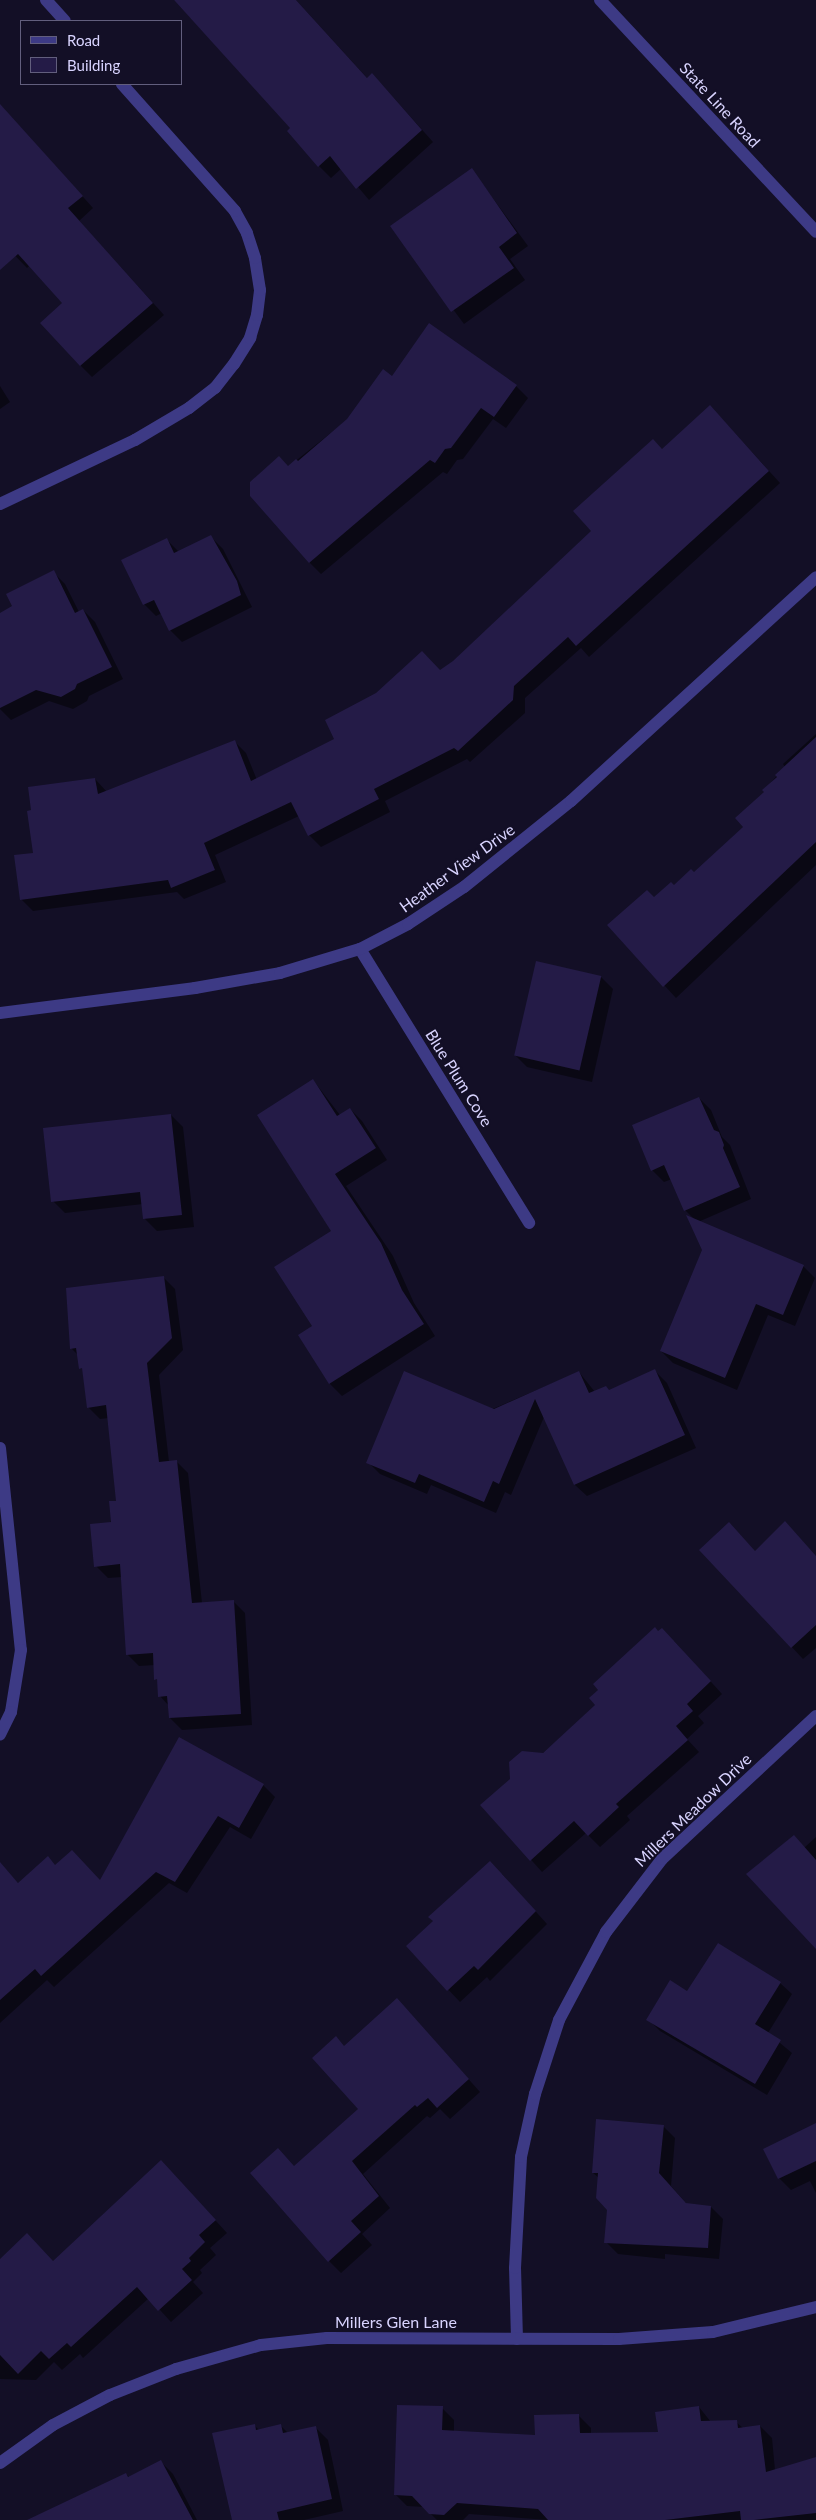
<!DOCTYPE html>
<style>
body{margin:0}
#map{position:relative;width:816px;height:2520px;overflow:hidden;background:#130f26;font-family:Lato,sans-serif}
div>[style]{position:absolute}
.shadow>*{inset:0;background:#0007}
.building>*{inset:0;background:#241b47;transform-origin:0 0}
.minor>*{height:12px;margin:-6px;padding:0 6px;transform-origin:6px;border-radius:6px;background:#3d3a85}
span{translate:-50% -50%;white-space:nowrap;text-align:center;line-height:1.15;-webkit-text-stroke:4px #130f26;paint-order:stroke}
.street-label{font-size:16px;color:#d9d4ff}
.legend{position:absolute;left:20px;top:20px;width:162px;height:65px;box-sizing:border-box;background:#130f26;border:1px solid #625e7d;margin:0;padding:6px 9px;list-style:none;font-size:15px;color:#d9d4ff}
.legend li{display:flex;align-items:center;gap:10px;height:25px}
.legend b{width:25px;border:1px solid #625e7d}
</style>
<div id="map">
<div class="shadow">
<div style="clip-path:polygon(174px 0,296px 0,368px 79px,384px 87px,433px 142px,369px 200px,342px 168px,331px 178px,319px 166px,288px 131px,292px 128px)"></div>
<div style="clip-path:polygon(0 115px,24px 131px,93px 208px,79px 221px,164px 315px,92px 377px,80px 365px,64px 303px,30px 265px,27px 268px,0 240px)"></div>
<div style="clip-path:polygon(472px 170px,528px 246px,510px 259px,525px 280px,464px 324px,391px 226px)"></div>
<div style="clip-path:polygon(0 386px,10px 402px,0 409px)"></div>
<div style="clip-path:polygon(516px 386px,528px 398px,506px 428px,493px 419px,463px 459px,457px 460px,447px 474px,443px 472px,321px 574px,309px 562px,288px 467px,347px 420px)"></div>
<div style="clip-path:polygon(722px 419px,780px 483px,589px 657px,581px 648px,525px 698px,525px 713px,470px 762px,467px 759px,385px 801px,390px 812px,321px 847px,309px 835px,299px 816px,215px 855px,226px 882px,184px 899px,177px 892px,33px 911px,21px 899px,35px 854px,95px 779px,107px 792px,234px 741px,246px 753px,257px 780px,336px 739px,454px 662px,593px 531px,662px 450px)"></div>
<div style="clip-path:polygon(211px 537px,223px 549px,252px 607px,182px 642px,170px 630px,162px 613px,156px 616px,144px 604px,166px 539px,179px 552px)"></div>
<div style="clip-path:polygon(53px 572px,65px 584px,79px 612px,83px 610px,95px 622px,123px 679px,89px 696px,87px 701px,73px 709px,49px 701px,11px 720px,0 709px,0 614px,14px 607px)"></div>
<div style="clip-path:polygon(816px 734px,816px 865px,676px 998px,609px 925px,694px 874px,745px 827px,766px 793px,764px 790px,785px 767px,783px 764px)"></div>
<div style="clip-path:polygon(537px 962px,601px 977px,613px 989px,592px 1082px,527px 1067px,515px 1055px)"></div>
<div style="clip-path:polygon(313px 1080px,340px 1115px,350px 1109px,362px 1121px,387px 1160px,346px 1186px,393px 1256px,414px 1303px,435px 1336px,342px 1396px,330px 1384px,299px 1335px,313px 1326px,333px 1231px)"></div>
<div style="clip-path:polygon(699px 1098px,711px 1110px,722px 1137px,730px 1145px,751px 1199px,698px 1222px,803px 1266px,815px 1278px,795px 1326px,768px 1315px,737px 1390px,673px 1363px,661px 1351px,703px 1250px,696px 1221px,685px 1210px,672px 1179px,664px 1182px,652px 1170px)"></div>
<div style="clip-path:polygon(171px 1115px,183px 1127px,194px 1227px,157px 1231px,145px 1219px,143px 1204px,65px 1213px,53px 1201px)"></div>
<div style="clip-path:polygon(163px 1277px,175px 1289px,183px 1350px,159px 1375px,169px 1462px,176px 1461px,188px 1473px,202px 1603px,233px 1601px,245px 1613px,252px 1725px,182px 1730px,170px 1718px,169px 1706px,160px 1696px,155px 1665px,139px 1666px,127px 1654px,122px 1577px,108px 1578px,96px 1566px,117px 1502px,109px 1418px,100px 1419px,88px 1407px,84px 1372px,78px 1355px,71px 1348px)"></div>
<div style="clip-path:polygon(655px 1371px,667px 1383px,696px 1448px,587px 1496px,575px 1485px,544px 1417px,511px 1495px,505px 1492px,496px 1513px,431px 1485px,427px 1494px,380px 1474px,368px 1462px,579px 1372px,595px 1392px,610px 1391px)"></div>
<div style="clip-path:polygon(701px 1550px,816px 1556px,816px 1648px,803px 1659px)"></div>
<div style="clip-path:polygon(674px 1641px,722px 1694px,698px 1716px,704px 1723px,687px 1739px,699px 1752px,627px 1816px,630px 1820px,600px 1847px,586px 1833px,542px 1872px,482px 1805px)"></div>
<div style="clip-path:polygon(263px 1785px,275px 1797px,251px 1839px,230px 1827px,187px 1893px,169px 1883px,54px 1987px,47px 1980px,0 2023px,0 1864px,19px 1884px,55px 1866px,100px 1882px)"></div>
<div style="clip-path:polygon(816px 1837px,816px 1945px,804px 1848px)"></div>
<div style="clip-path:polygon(502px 1874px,547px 1924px,490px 1981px,487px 1977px,460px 2002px,407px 1946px)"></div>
<div style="clip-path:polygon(780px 1983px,792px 1994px,768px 2033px,792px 2053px,767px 2095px,660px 2031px,648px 2019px)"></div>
<div style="clip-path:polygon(409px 2012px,480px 2092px,450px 2119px,440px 2109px,430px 2118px,427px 2116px,363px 2174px,390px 2208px,362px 2234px,372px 2245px,341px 2273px,329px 2261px,295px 2167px,360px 2109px,345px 2047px)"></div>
<div style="clip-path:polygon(816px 2124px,816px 2193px,810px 2181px,791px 2190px,779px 2178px)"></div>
<div style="clip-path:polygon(663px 2126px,675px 2138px,671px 2186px,687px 2204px,711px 2207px,723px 2219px,719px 2259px,665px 2254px,665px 2259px,618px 2254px,606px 2242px,609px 2210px,599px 2178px,593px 2173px)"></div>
<div style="clip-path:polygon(172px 2173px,227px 2233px,210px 2248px,216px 2255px,200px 2270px,202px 2273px,193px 2282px,203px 2293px,171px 2322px,149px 2298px,83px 2358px,80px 2354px,62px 2370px,54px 2362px,36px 2380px,0 2379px,0 2260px,53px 2262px)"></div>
<div style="clip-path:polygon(699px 2407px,711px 2422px,736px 2422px,743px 2428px,760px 2426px,772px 2438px,775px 2470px,816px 2459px,816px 2520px,548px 2520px,469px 2514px,463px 2520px,437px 2520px,424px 2507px,407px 2506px,395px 2494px,442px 2408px,454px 2420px,454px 2432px,536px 2436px,579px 2416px,591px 2428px,591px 2434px,659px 2434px)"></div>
<div style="clip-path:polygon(280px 2425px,288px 2433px,316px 2428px,328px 2440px,343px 2511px,304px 2520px,233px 2520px,255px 2426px,259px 2430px)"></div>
<div style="clip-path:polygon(161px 2462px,173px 2474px,197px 2520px,50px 2520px,126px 2474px,130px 2478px)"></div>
</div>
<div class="building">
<div style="clip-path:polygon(174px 0,296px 0,367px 78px,372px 73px,422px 130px,356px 189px,330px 156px,318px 167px,287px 131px,290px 128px)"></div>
<div style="clip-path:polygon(0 104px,83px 196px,68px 208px,153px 303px,80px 366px,40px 323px,62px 303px,18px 254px,0 270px)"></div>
<div style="clip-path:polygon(472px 168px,517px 233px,499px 247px,514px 268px,451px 312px,390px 226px)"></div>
<div style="clip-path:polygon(429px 323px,517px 385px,494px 417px,481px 408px,451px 448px,445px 449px,435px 463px,430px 460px,309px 563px,250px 496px,250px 482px,279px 456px,288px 466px,296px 459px,298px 461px,347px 419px,383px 369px,392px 376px)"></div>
<div style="clip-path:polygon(710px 405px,769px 471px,576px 646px,568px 637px,514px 686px,513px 700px,458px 751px,454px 748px,374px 789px,379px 799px,308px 836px,291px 802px,204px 843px,215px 870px,171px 888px,168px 880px,20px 900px,14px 855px,33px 853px,27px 811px,31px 810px,28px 787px,95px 778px,98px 794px,235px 740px,251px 781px,334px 739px,325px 720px,376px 693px,422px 651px,440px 670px,453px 661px,591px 531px,573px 511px,653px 439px,662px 449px)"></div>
<div style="clip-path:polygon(211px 535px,237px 581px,241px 595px,169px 631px,154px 600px,143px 605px,121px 560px,167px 538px,174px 553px)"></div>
<div style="clip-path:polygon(54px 570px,75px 613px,83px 609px,112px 667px,77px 684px,75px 689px,61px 697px,36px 690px,0 708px,0 613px,12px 606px,6px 594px)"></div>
<div style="clip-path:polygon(816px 737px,816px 842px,663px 987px,607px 925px,647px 890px,654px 897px,671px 882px,674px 885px,691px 869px,694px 872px,743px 827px,735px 818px,764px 792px,762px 790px,777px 777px,775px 775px)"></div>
<div style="left:536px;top:961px;width:67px;height:97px;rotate:13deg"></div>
<div style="clip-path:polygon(313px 1079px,337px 1116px,350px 1108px,376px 1148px,335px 1174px,381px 1243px,402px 1290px,424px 1324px,329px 1384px,298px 1335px,312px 1326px,274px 1267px,331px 1231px,257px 1115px)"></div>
<div style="clip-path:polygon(699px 1097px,714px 1130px,719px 1132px,724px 1145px,723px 1148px,740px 1187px,684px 1211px,664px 1165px,651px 1171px,632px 1125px)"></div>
<div style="clip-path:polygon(171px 1114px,182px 1215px,143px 1219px,140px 1192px,51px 1202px,43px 1128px)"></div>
<div style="clip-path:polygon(686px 1215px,804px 1265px,783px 1315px,756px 1304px,725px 1378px,660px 1351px,702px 1250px)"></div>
<div style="clip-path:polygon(164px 1276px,172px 1338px,147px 1363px,159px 1462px,177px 1460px,192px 1603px,234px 1600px,241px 1714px,169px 1718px,167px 1696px,158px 1697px,157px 1679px,154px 1680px,153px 1653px,126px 1655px,120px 1564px,94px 1567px,90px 1524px,111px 1522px,109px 1501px,116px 1501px,106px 1405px,87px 1408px,82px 1368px,79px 1369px,76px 1348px,70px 1349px,66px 1288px)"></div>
<div style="clip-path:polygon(655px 1369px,685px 1435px,574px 1485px,535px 1399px,499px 1484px,493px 1481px,484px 1502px,419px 1474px,415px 1483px,366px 1463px,404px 1371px,494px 1409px,579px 1371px,589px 1393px,606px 1386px,609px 1390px)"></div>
<div style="clip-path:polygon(785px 1521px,816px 1556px,816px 1625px,791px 1648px,699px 1550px,729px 1522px,755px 1551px)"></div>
<div style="clip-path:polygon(655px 1627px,658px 1631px,662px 1628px,711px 1681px,687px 1704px,693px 1711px,676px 1726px,688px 1740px,616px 1804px,619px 1807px,588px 1836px,574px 1821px,530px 1861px,480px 1805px,510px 1779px,509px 1762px,522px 1751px,543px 1753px,595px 1705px,589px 1698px,598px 1690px,593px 1684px)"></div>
<div style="clip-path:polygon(179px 1737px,264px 1784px,239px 1828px,218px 1816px,175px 1882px,156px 1872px,41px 1976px,35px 1969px,0 2000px,0 1862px,18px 1883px,48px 1856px,55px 1865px,72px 1850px,100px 1880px)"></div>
<div style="clip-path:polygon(794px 1835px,816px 1860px,816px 1949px,746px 1874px)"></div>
<div style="clip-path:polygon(490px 1861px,536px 1911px,478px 1970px,474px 1966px,447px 1991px,406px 1946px,433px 1921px,428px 1917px)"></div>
<div style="clip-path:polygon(718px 1943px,781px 1982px,755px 2024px,781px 2040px,755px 2084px,646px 2020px,670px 1980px,687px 1991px)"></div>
<div style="clip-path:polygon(397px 1998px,469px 2079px,437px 2108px,428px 2098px,417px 2107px,415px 2105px,352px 2161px,379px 2196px,351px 2221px,361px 2232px,328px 2262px,250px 2173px,278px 2148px,294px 2166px,358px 2109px,312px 2058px,336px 2036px,344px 2046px)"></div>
<div style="clip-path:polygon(596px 2119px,664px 2125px,659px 2173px,686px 2203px,711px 2206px,708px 2248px,604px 2243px,607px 2210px,596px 2198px,598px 2173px,592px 2173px)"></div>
<div style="clip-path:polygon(816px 2123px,816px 2161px,778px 2179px,763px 2149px)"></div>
<div style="clip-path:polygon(161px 2160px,216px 2220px,199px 2235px,205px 2242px,189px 2258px,191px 2261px,182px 2269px,192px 2280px,158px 2311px,137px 2287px,71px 2347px,67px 2343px,49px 2359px,41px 2351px,18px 2374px,0 2355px,0 2259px,27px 2233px,53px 2261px)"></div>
<div style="clip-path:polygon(397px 2405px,443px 2406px,442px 2430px,535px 2435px,534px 2415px,579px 2414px,580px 2433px,658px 2432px,655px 2412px,699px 2406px,701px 2421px,737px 2420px,738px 2428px,760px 2425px,766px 2472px,816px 2457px,816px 2513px,754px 2520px,741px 2520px,740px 2511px,665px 2520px,548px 2520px,538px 2509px,457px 2503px,444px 2515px,429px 2514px,412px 2496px,394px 2495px)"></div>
<div style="clip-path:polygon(255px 2424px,256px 2430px,281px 2424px,283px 2433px,316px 2426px,332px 2499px,277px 2512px,279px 2520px,232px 2520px,212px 2433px)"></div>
<div style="clip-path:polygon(161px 2460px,193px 2520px,27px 2520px,126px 2473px,128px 2477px)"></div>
</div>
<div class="minor">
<div style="left:46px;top:0;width:28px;rotate:48deg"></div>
<div style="left:600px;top:0;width:317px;rotate:47deg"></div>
<div style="left:0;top:504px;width:149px;rotate:-25.4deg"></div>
<div style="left:135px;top:440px;width:63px;rotate:-30.7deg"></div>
<div style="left:189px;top:408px;width:33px;rotate:-38deg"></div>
<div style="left:215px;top:388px;width:31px;rotate:-52deg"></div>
<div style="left:234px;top:364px;width:31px;rotate:-58deg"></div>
<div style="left:250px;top:338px;width:24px;rotate:-73deg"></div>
<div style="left:257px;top:315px;width:25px;rotate:-83deg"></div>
<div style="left:260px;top:290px;width:32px;rotate:-99deg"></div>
<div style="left:255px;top:258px;width:26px;rotate:-108deg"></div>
<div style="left:247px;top:233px;width:25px;rotate:-119deg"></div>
<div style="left:235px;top:211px;width:170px;rotate:-131.7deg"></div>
<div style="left:360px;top:949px;width:322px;rotate:58.3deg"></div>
<div style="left:0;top:1013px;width:197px;rotate:-7.3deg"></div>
<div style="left:195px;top:988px;width:86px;rotate:-10deg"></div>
<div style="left:280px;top:973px;width:84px;rotate:-16.7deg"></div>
<div style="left:360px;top:949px;width:54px;rotate:-27.5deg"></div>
<div style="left:408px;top:924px;width:67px;rotate:-33.5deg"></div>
<div style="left:464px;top:887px;width:137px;rotate:-38.8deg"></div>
<div style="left:571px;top:801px;width:332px;rotate:-42.4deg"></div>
<div style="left:0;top:1448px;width:203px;rotate:84.1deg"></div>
<div style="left:21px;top:1650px;width:63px;rotate:99.2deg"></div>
<div style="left:11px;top:1712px;width:25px;rotate:116deg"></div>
<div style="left:517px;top:2339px;width:71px;rotate:-91.6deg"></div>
<div style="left:515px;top:2268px;width:111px;rotate:-86.9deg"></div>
<div style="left:521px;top:2157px;width:65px;rotate:-77.5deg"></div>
<div style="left:535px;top:2094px;width:78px;rotate:-72deg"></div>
<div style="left:559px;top:2020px;width:100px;rotate:-61.9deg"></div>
<div style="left:606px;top:1932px;width:92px;rotate:-52.5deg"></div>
<div style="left:662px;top:1859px;width:210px;rotate:-42.9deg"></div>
<div style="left:0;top:2463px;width:65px;rotate:-35.6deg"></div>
<div style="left:53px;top:2425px;width:64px;rotate:-27.8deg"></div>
<div style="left:110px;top:2395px;width:71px;rotate:-21.5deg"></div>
<div style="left:176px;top:2369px;width:88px;rotate:-15.8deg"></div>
<div style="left:261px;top:2345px;width:66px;rotate:-6.1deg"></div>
<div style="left:327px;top:2338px;width:292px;rotate:0.2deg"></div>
<div style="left:619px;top:2339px;width:94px;rotate:-4.3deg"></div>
<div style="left:713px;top:2332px;width:106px;rotate:-13.6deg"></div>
</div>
<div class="street-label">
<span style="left:720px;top:105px;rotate:47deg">State Line Road</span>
<span style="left:457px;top:868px;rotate:-36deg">Heather View Drive</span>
<span style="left:459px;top:1078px;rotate:58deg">Blue Plum Cove</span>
<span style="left:693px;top:1810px;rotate:-44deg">Millers Meadow Drive</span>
<span style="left:396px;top:2322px">Millers Glen Lane</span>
</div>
<ul class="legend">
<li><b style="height:6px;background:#3d3a85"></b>Road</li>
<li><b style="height:14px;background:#241b47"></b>Building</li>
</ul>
</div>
